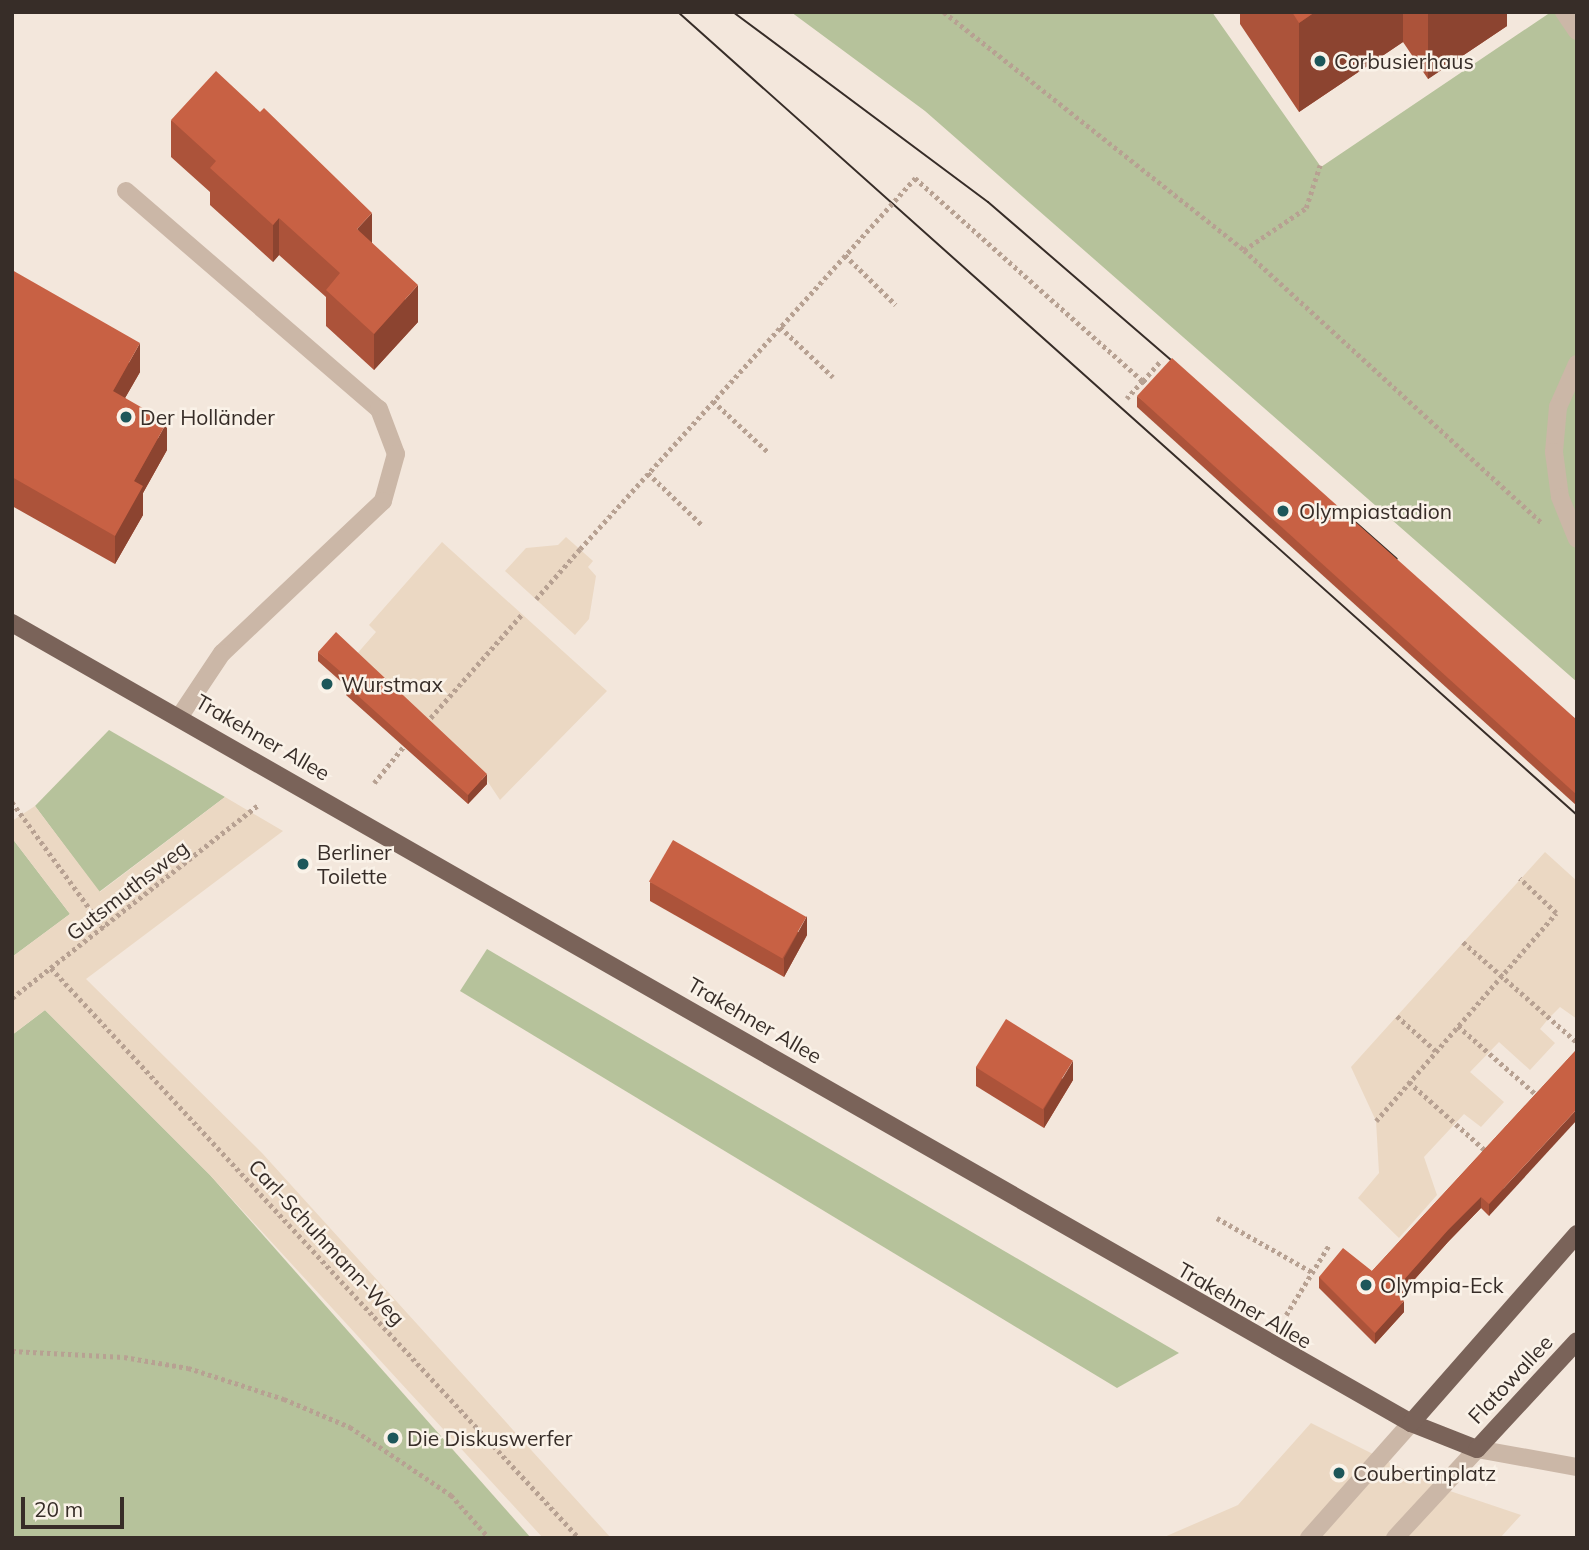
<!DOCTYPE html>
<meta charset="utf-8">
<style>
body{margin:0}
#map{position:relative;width:1589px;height:1550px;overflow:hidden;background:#f3e7dc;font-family:Mulish,sans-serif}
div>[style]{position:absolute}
.green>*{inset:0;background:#b6c29b}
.plaza>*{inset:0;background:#ebd8c3}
.path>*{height:4.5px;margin-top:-2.25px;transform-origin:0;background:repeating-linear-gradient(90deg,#b7a192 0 3.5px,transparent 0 7px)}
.minor>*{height:18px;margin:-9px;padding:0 9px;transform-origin:9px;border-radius:9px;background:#cbb7a7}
.major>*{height:18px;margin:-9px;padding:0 9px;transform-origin:9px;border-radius:9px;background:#7a6359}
.tram>*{height:2px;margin:-1px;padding:0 1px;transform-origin:1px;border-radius:1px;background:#372d28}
.path-bridge>*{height:4.5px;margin-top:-2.25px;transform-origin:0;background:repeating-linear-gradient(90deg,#b7a192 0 3.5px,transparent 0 7px)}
.wall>*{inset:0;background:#ac533a}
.shaded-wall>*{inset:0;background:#8c4430}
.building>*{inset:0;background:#c86144;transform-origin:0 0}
.dots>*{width:19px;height:19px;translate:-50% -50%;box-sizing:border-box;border:4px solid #faf2e8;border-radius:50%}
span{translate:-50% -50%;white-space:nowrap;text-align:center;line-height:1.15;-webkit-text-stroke:5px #faf2e8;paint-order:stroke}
.poi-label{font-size:21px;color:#372d28}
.left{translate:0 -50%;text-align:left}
.street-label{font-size:21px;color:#372d28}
.frame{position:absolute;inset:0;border:14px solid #372d28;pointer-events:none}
.scale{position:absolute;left:21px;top:1497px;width:103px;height:32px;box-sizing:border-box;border:4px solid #372d28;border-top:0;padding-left:9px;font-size:21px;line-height:24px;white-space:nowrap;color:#372d28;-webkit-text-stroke:5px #faf2e8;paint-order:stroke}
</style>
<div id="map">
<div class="green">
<div style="clip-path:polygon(791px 12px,1212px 12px,1321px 167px,1551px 12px,1576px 12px,1577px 682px,925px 111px)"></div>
<div style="clip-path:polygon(109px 730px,225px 797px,99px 892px,35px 806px)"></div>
<div style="clip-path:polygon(12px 838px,70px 914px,12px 957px)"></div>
<div style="clip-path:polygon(487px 949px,1179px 1353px,1117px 1388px,460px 991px)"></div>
<div style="clip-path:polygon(45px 1010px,210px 1175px,531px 1538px,12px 1538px,12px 1035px)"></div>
</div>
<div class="plaza">
<div style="clip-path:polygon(566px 537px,593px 561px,588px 567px,596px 576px,589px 619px,575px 635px,505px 571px,526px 548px,558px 545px)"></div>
<div style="clip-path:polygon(442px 542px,607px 691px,500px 800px,488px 782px,349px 663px,376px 632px,369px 625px)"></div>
<div style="clip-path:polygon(225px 797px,283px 831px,86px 979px,262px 1153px,611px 1538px,543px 1538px,210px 1175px,45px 1010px,12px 1035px,12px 957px,70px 914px,12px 838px,12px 821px,35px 806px,100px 892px)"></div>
<div style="clip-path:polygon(1545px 852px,1577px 881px,1577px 1019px,1560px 1007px,1549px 1018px,1540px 1029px,1555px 1043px,1530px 1070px,1499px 1042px,1470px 1072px,1504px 1102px,1481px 1127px,1464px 1114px,1424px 1157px,1437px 1195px,1399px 1238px,1358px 1198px,1379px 1173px,1376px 1121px,1351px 1067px)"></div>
<div style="clip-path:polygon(1311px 1423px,1441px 1488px,1521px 1515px,1500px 1538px,1162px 1538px,1238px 1505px)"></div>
</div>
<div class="path">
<div style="left:944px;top:12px;width:383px;rotate:38.4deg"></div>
<div style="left:1244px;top:250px;width:404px;rotate:42.5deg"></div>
<div style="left:915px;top:178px;width:305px;rotate:41.7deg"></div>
<div style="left:1143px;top:381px;width:24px;rotate:132deg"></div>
<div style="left:1244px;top:250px;width:75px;rotate:-34.1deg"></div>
<div style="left:1306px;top:208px;width:45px;rotate:-72deg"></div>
<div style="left:845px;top:255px;width:71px;rotate:44.4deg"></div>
<div style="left:780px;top:327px;width:73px;rotate:43.3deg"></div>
<div style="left:1150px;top:388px;width:10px;rotate:-135deg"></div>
<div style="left:1143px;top:381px;width:28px;rotate:-49deg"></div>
<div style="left:713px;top:401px;width:74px;rotate:42.8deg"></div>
<div style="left:648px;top:473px;width:74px;rotate:43.9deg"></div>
<div style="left:536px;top:599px;width:67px;rotate:-48.7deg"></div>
<div style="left:426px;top:723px;width:145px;rotate:-48.6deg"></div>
<div style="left:374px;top:783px;width:48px;rotate:-51deg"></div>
<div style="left:12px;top:802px;width:156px;rotate:53.9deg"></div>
<div style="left:1463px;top:942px;width:152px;rotate:41.3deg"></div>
<div style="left:51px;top:968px;width:777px;rotate:47.19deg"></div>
<div style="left:12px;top:998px;width:313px;rotate:-38.1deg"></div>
<div style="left:1397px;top:1016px;width:52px;rotate:41.9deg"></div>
<div style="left:1458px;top:1026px;width:108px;rotate:41.2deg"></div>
<div style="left:1409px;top:1082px;width:106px;rotate:41.9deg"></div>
<div style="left:1376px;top:1121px;width:275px;rotate:-49.1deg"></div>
<div style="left:1556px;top:913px;width:50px;rotate:-136.6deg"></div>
<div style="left:1217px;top:1218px;width:109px;rotate:29.6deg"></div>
<div style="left:1286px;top:1315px;width:82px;rotate:-58.4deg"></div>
<div style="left:12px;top:1351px;width:112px;rotate:3.1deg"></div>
<div style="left:124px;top:1357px;width:65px;rotate:9.8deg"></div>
<div style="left:188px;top:1368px;width:101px;rotate:17.9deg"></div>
<div style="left:284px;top:1399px;width:72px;rotate:23deg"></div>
<div style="left:350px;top:1427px;width:122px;rotate:34deg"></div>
<div style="left:451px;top:1495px;width:57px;rotate:48.5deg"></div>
</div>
<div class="minor">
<div style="left:1564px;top:12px;width:23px;rotate:56deg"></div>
<div style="left:126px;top:191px;width:334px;rotate:40.8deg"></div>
<div style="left:379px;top:409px;width:48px;rotate:69.3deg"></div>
<div style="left:396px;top:454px;width:49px;rotate:105.5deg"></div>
<div style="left:383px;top:501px;width:221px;rotate:136.6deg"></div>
<div style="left:222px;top:653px;width:76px;rotate:123.7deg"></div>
<div style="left:1577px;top:364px;width:47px;rotate:113.8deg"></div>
<div style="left:1558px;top:407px;width:45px;rotate:95.1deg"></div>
<div style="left:1554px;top:452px;width:45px;rotate:82.4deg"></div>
<div style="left:1560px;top:497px;width:45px;rotate:68deg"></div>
<div style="left:1309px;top:1538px;width:154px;rotate:-48.4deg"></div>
<div style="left:1395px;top:1538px;width:121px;rotate:-47.3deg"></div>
<div style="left:1477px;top:1449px;width:102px;rotate:10.2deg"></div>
</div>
<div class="major">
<div style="left:12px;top:623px;width:1612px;rotate:29.76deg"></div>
<div style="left:1411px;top:1423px;width:71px;rotate:21.5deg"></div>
<div style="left:1477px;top:1449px;width:147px;rotate:-47.2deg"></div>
<div style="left:1411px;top:1423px;width:252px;rotate:-48.7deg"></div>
</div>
<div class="tram">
<div style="left:678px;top:12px;width:1205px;rotate:41.77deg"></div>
<div style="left:733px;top:12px;width:318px;rotate:36.7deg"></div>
<div style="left:988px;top:202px;width:259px;rotate:40.8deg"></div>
<div style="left:1345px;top:513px;width:69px;rotate:41.5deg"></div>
</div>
<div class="path-bridge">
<div style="left:580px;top:549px;width:500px;rotate:-47.9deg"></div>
</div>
<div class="wall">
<div style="clip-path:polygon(1240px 12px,1507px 12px,1507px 26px,1428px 79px,1403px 42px,1299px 112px,1240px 24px)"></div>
<div style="clip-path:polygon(171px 120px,372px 243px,418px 322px,374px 370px,326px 326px,326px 297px,279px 255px,273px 262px,210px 205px,210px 192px,171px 157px)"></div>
<div style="clip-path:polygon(12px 270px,140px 372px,125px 398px,167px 450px,143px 493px,143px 515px,115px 564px,12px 506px)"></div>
<div style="clip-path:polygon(1137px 396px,1577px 720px,1577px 806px,1137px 407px)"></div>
<div style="clip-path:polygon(318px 652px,487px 784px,468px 804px,346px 695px,346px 686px,318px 661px)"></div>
<div style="clip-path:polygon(650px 882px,807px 935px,784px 977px,650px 901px)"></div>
<div style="clip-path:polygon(1577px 1049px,1489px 1216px,1481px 1208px,1448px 1242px,1400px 1296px,1404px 1312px,1375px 1344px,1319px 1288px,1319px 1277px,1372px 1271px)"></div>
<div style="clip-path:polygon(976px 1067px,1073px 1080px,1044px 1128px,976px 1086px)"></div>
</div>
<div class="shaded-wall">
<div style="clip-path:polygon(1315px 12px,1403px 12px,1403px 42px,1299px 112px,1299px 23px)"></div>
<div style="clip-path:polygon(1428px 12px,1507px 12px,1507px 26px,1428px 79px)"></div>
<div style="clip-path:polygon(372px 213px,372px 250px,357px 229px)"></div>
<div style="clip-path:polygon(279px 218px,279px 255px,273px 262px,273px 225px)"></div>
<div style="clip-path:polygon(418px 285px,418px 322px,374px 370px,374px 334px)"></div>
<div style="clip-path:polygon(140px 343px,140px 372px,113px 419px,113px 391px)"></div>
<div style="clip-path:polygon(167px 422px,167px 450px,143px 493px,143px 515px,115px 564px,115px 536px,134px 481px)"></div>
<div style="clip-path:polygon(487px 774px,487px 784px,468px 804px,468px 795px)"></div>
<div style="clip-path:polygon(807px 916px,807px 935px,784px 977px,784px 958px)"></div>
<div style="clip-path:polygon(1073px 1061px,1073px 1080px,1044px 1128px,1044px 1109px)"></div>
<div style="clip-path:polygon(1577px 1109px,1577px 1120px,1489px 1216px,1489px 1204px)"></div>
<div style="clip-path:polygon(1481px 1197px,1481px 1208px,1448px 1242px,1394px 1302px,1394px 1291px,1448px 1230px)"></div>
<div style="clip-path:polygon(1404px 1301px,1404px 1312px,1375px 1344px,1375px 1333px)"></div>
</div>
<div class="building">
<div style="clip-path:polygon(1292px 12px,1315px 12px,1299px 23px)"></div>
<div style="clip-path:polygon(216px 71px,260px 112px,264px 108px,372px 213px,357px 229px,418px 285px,374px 334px,326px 290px,340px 273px,279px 218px,273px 225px,210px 168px,216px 161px,171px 120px)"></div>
<div style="clip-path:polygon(12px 270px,140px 343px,113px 391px,167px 422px,134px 481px,143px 486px,115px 536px,12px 477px)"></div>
<div style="clip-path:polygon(1172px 358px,1577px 720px,1577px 795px,1137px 396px)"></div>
<div style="clip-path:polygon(336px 632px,487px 774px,468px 795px,346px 685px,350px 680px,318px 652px)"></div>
<div style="left:673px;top:840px;width:154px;height:48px;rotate:30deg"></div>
<div style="left:1006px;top:1019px;width:79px;height:57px;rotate:32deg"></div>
<div style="clip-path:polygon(1577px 1049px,1577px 1109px,1489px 1204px,1481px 1197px,1448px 1230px,1394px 1291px,1404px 1301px,1375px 1333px,1319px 1277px,1343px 1248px,1372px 1271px)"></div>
</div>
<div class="dots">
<div style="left:1320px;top:61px;background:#1d575a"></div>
<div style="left:126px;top:417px;background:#1d575a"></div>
<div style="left:1283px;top:511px;background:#1d575a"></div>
<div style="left:327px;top:684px;background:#1d575a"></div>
<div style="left:303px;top:864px;background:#1d575a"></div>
<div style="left:1366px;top:1285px;background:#1d575a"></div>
<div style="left:393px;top:1438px;background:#1d575a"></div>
<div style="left:1339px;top:1473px;background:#1d575a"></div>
</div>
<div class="poi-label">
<span class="left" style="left:1334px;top:61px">Corbusierhaus</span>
<span class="left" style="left:140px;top:417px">Der Holländer</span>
<span class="left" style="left:1299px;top:511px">Olympiastadion</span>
<span class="left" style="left:341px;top:684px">Wurstmax</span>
<span class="left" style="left:317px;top:864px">Berliner<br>Toilette</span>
<span class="left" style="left:1380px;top:1285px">Olympia-Eck</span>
<span class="left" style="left:407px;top:1438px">Die Diskuswerfer</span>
<span class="left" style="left:1353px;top:1473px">Coubertinplatz</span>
</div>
<div class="street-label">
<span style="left:263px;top:737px;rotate:30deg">Trakehner Allee</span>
<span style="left:127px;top:890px;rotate:-38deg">Gutsmuthsweg</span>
<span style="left:755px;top:1020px;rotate:30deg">Trakehner Allee</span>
<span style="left:327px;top:1242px;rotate:47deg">Carl-Schuhmann-Weg</span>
<span style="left:1245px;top:1305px;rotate:30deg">Trakehner Allee</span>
<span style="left:1510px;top:1379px;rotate:-47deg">Flatowallee</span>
</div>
<div class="frame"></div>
<div class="scale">20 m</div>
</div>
